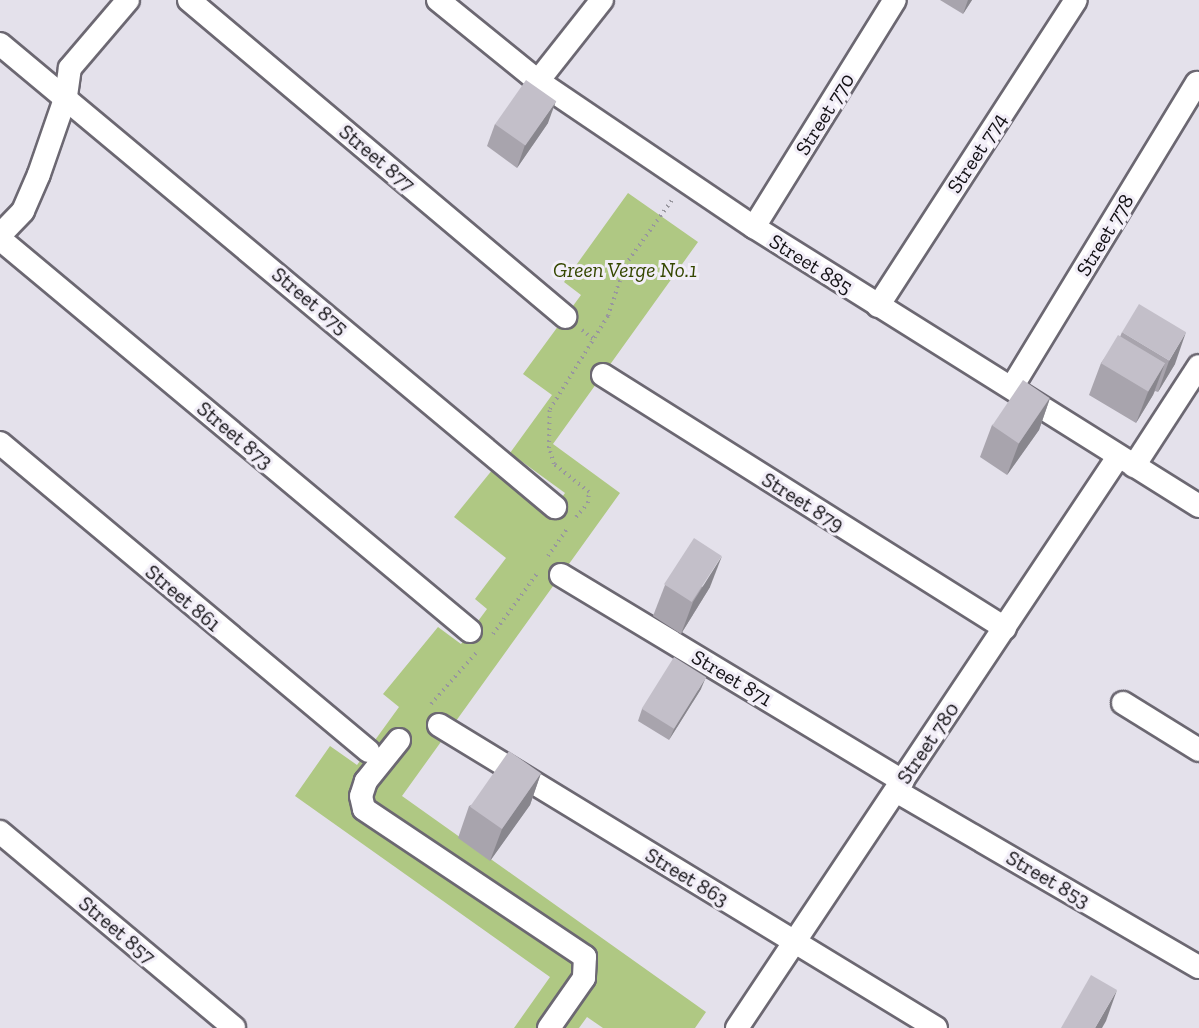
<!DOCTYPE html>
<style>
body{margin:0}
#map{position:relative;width:1199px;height:1028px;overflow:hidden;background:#e4e1eb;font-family:"Zilla Slab",serif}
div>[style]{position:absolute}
.green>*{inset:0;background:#afc883}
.path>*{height:4px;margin-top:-2px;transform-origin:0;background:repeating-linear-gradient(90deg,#98969e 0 1.5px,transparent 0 6px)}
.roads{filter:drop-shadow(2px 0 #6c6872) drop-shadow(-2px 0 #6c6872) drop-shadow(0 2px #6c6872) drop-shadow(0 -2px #6c6872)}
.street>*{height:22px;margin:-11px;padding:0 11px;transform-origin:11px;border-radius:11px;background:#fff}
.wall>*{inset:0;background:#a8a4ad}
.shaded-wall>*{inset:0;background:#88868d}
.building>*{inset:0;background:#c3bfc9;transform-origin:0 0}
span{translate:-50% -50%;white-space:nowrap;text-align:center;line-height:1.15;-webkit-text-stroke:6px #f2eef8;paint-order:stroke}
.street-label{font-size:21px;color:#121014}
.park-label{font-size:21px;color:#354701;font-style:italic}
</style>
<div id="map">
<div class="green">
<div style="clip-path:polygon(628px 193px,698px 242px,553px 444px,620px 493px,402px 796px,706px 1012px,695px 1028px,603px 1028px,587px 1017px,579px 1028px,514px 1028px,550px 977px,295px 796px,330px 746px,357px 765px,399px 707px,383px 694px,438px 627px,461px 644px,487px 609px,475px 599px,506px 558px,454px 517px,493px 469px,550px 514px,565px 493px,510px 453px,552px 395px,523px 374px,581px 295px,564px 282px)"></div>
</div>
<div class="path">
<div style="left:582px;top:330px;width:14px;rotate:39deg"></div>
<div style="left:576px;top:517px;width:18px;rotate:-49deg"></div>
<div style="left:588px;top:503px;width:11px;rotate:-85deg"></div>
<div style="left:589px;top:492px;width:45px;rotate:-141.3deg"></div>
<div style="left:554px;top:464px;width:17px;rotate:-107deg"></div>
<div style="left:549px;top:448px;width:39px;rotate:-89deg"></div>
<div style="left:550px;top:409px;width:110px;rotate:-58.1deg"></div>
<div style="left:608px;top:316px;width:54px;rotate:-71.6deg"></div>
<div style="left:625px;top:265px;width:80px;rotate:-54.1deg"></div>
<div style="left:548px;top:556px;width:35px;rotate:-55deg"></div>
<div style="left:493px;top:634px;width:77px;rotate:-54deg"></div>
<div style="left:431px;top:704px;width:68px;rotate:-48.6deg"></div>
</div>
<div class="roads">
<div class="street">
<div style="left:189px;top:0;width:492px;rotate:40.1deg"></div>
<div style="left:438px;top:0;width:129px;rotate:39deg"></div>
<div style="left:538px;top:81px;width:261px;rotate:34.1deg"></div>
<div style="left:754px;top:227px;width:525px;rotate:32.09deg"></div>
<div style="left:0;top:44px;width:723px;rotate:39.84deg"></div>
<div style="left:538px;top:81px;width:103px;rotate:-51.7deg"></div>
<div style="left:754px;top:227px;width:267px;rotate:-58.2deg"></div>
<div style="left:0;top:235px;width:33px;rotate:-46deg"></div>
<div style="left:23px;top:211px;width:40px;rotate:-66.6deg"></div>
<div style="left:39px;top:174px;width:83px;rotate:-70.9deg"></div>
<div style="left:66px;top:96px;width:28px;rotate:-82deg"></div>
<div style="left:70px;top:68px;width:89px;rotate:-49.5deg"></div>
<div style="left:0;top:239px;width:612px;rotate:39.83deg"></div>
<div style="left:878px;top:306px;width:364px;rotate:-57.1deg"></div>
<div style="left:603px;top:375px;width:475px;rotate:32.2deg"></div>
<div style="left:1012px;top:387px;width:356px;rotate:-58.7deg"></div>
<div style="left:0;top:443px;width:480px;rotate:39.9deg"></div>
<div style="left:1134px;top:466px;width:119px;rotate:-57deg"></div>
<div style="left:561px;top:575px;width:399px;rotate:31.1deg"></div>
<div style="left:1123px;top:703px;width:89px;rotate:31.7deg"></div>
<div style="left:439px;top:725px;width:582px;rotate:31.37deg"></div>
<div style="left:399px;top:740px;width:53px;rotate:128.8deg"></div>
<div style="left:366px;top:781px;width:16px;rotate:108deg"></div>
<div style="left:361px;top:796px;width:13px;rotate:77deg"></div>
<div style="left:364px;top:809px;width:266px;rotate:33.8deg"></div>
<div style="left:585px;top:957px;width:21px;rotate:93deg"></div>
<div style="left:584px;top:978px;width:61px;rotate:125deg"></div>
<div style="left:896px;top:791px;width:350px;rotate:30.2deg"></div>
<div style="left:0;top:832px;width:305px;rotate:39.9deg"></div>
<div style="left:737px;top:1028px;width:686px;rotate:-56.29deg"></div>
</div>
</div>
<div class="wall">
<div style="clip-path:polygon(940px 0,972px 0,963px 14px)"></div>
<div style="clip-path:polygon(548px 123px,517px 168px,487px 146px,495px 124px)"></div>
<div style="clip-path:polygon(1122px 332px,1175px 364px,1158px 392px,1155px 391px,1153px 395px,1136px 423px,1089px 395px,1101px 363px,1120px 337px)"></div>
<div style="clip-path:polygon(1050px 398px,1039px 430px,1007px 475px,980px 457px,992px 425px)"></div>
<div style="clip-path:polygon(665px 585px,710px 587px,681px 634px,653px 616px)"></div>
<div style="clip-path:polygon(701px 689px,669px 740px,638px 721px,642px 709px)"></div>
<div style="clip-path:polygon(541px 773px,530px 805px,490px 861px,458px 838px,469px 806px)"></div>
</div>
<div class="shaded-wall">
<div style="clip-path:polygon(968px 0,972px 0,963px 14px)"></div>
<div style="clip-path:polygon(556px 101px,548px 123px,517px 168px,525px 145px)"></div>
<div style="clip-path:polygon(1186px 332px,1175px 364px,1158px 392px,1169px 361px)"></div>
<div style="clip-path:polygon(1165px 363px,1153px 395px,1136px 423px,1148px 392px)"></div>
<div style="clip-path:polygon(1050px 398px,1039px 430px,1007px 475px,1019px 443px)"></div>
<div style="clip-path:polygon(722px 556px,710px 587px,681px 634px,693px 602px)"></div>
<div style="clip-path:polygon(706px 677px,701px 689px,669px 740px,674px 729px)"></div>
<div style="clip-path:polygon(541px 773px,530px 805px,490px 861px,502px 829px)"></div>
<div style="clip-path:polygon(1117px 990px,1106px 1021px,1102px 1028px,1095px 1028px)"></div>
</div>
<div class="building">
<div style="left:526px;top:80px;width:37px;height:54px;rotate:35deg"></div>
<div style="left:1139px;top:304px;width:55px;height:33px;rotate:31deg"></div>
<div style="left:1118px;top:335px;width:55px;height:33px;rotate:31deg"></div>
<div style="left:1023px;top:380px;width:32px;height:55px;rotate:34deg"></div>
<div style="left:694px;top:538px;width:33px;height:55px;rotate:33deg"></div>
<div style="left:674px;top:657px;width:38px;height:61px;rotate:32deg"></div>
<div style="left:509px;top:751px;width:39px;height:68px;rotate:35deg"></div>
<div style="clip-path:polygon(1091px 975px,1117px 990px,1095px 1028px,1061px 1028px)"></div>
</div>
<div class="street-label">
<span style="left:825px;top:114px;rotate:-58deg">Street 770</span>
<span style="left:977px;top:153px;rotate:-57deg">Street 774</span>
<span style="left:377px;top:158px;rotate:40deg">Street 877</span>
<span style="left:1105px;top:235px;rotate:-59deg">Street 778</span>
<span style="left:811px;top:264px;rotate:32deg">Street 885</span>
<span style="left:310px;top:301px;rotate:40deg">Street 875</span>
<span style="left:235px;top:435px;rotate:40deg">Street 873</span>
<span style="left:803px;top:502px;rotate:32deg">Street 879</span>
<span style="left:183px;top:598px;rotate:40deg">Street 861</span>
<span style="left:732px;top:678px;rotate:31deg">Street 871</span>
<span style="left:928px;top:743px;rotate:-56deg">Street 780</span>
<span style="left:687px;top:877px;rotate:31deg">Street 863</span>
<span style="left:1048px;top:879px;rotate:30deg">Street 853</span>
<span style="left:117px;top:930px;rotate:40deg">Street 857</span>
</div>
<div class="park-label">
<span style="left:625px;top:270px">Green Verge No.1</span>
</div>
</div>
